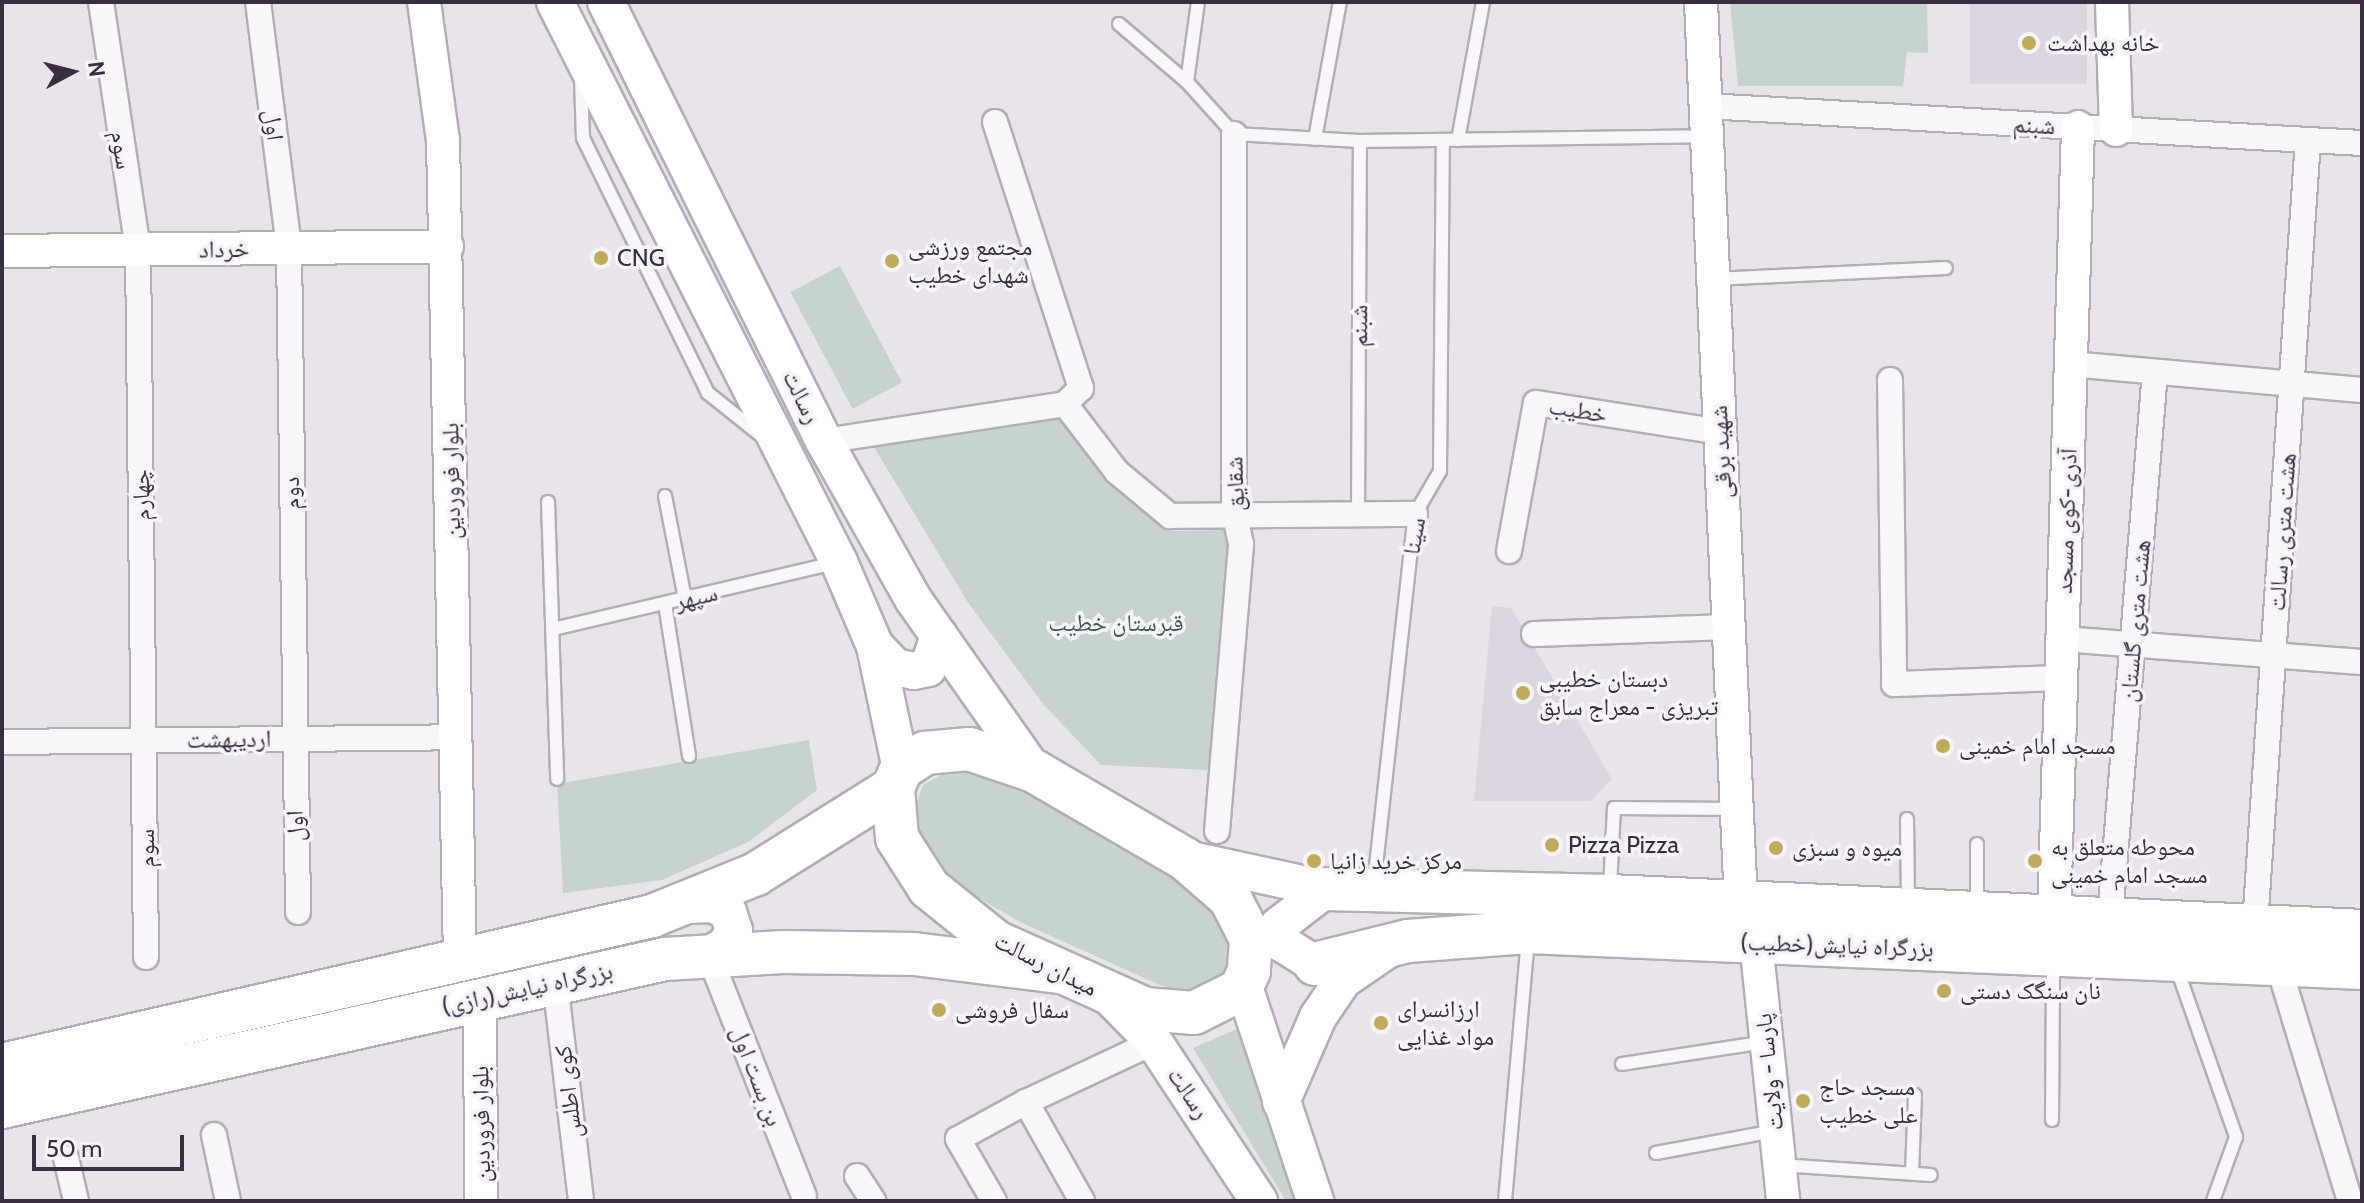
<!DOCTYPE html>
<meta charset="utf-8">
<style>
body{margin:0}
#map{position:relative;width:2364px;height:1203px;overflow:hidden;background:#e8e4ea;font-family:Cabin,"Noto Naskh Arabic",sans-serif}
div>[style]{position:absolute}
.built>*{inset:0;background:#dbd6df;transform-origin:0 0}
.green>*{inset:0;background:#c6d3cf;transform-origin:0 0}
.roads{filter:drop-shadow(2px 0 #b4adb7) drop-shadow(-2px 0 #b4adb7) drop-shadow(0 2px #b4adb7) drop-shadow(0 -2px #b4adb7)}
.lane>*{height:12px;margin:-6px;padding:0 6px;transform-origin:6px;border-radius:6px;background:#f8f6f9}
.street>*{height:24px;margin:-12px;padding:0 12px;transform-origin:12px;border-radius:12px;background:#f8f6f9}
.secondary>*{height:32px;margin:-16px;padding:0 16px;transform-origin:16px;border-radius:16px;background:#fff}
.primary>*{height:36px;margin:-18px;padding:0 18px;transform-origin:18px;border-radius:18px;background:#fff}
.highway>*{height:42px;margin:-21px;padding:0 21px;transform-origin:21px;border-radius:21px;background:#fff}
.dots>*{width:22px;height:22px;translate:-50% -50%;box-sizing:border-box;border:4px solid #f6f4f8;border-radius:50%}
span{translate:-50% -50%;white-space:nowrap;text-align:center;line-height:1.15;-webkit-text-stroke:7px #f6f4f8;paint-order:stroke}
.poi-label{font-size:24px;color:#392d41}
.left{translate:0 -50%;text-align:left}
.street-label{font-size:24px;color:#392d41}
.park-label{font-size:24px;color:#3c5b54}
.frame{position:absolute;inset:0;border:4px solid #392d41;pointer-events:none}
.north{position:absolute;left:32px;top:32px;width:80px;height:80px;-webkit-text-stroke:6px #f6f4f8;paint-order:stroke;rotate:83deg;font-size:22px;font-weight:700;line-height:32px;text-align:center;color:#392d41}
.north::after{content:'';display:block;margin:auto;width:28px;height:36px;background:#392d41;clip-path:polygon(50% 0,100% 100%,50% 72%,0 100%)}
.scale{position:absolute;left:32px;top:1135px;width:152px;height:36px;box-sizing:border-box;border:4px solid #392d41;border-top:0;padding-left:10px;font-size:24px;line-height:28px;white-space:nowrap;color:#392d41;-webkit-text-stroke:6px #f6f4f8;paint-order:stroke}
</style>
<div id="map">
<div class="built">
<div style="left:1970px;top:2px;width:117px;height:82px"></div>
<div style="clip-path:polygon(1492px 606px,1511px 608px,1612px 779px,1591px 801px,1474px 801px)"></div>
</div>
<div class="green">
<div style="clip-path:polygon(1730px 2px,1927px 2px,1928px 53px,1907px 52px,1903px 86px,1738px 86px)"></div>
<div style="left:840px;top:266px;width:132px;height:56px;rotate:62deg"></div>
<div style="clip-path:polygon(1062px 414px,1112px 478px,1168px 531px,1232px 530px,1208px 770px,1101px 765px,1044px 705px,969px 604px,869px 439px)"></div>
<div style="clip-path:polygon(809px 740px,817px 790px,748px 842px,662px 880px,563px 893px,557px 784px)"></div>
<div style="clip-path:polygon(954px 768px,985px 775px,1039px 799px,1181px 882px,1235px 933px,1230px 974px,1211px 986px,1184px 992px,1160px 985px,1020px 922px,958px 886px,925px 854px,914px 810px,923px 785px)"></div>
<div style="clip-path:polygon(1242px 1027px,1294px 1201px,1286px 1201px,1193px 1048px)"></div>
</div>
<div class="roads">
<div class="lane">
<div style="left:1119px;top:24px;width:89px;rotate:40.5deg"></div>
<div style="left:1187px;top:82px;width:70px;rotate:47.9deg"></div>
<div style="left:1234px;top:134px;width:126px;rotate:3.2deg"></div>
<div style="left:1360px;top:141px;width:344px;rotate:-0.8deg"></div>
<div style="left:581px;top:79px;width:59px;rotate:88.1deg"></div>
<div style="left:583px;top:138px;width:284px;rotate:63.9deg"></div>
<div style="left:708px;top:393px;width:70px;rotate:38.7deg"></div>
<div style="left:1187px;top:82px;width:81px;rotate:-82.2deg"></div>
<div style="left:1315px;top:139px;width:139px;rotate:-79.7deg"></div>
<div style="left:1458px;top:140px;width:140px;rotate:-79.7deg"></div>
<div style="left:1714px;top:279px;width:232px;rotate:-2.7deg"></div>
<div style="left:665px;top:496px;width:105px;rotate:79deg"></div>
<div style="left:548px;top:502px;width:277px;rotate:88.1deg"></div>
<div style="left:1358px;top:511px;width:370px;rotate:-89.7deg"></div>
<div style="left:665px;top:604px;width:154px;rotate:81deg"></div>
<div style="left:553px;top:629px;width:289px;rotate:-13.2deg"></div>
<div style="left:1907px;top:819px;width:83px;rotate:89.3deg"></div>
<div style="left:1374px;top:884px;width:372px;rotate:-83.7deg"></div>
<div style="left:1415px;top:514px;width:50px;rotate:-59.8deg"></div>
<div style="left:1440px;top:471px;width:330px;rotate:-89.5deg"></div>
<div style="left:1610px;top:889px;width:81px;rotate:-87.2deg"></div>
<div style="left:1614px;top:808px;width:120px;rotate:0.5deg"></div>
<div style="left:1977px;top:909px;width:65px;rotate:-90deg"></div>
<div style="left:2177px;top:969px;width:178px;rotate:70.6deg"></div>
<div style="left:2236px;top:1137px;width:68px;rotate:109.8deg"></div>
<div style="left:1622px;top:1064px;width:145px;rotate:-8.7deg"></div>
<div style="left:2052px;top:1120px;width:159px;rotate:-89.6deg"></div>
<div style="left:1656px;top:1153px;width:121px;rotate:-10.5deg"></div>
<div style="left:1779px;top:1165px;width:152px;rotate:3.8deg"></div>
<div style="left:1912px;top:1173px;width:78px;rotate:-87.8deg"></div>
<div style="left:1505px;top:1201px;width:262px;rotate:-85deg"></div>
</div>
<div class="street">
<div style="left:101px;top:2px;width:251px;rotate:81.5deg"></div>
<div style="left:138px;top:250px;width:707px;rotate:89.35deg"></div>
<div style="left:258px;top:2px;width:248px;rotate:82.8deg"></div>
<div style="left:289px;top:248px;width:664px;rotate:89.22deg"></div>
<div style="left:1706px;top:106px;width:657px;rotate:3.23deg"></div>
<div style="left:995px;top:122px;width:280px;rotate:72.1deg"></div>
<div style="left:1081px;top:388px;width:23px;rotate:135deg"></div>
<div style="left:2071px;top:364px;width:292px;rotate:5.1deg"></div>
<div style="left:1890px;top:380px;width:304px;rotate:89.2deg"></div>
<div style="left:1894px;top:684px;width:167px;rotate:-2.1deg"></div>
<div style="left:824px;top:441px;width:244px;rotate:-8.7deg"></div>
<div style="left:1065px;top:404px;width:86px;rotate:52.6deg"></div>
<div style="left:1117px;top:472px;width:69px;rotate:39.7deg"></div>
<div style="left:1170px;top:516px;width:245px;rotate:-0.5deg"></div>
<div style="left:1509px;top:551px;width:150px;rotate:-79.7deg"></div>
<div style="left:1536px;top:403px;width:187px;rotate:8.9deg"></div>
<div style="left:1534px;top:634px;width:195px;rotate:-2.1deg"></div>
<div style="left:2062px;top:639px;width:301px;rotate:4.4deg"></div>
<div style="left:2px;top:742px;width:454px;rotate:-0.6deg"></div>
<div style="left:1217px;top:831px;width:288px;rotate:-85.2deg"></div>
<div style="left:1241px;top:544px;width:33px;rotate:-102deg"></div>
<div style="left:1234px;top:512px;width:378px;rotate:-90deg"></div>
<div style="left:2110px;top:917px;width:547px;rotate:-85.28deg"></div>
<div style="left:2255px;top:925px;width:787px;rotate:-86.14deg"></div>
<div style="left:709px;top:955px;width:259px;rotate:68.5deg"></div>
<div style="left:2278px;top:964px;width:248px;rotate:73.1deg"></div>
<div style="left:555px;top:982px;width:221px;rotate:83.2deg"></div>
<div style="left:214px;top:1135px;width:67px;rotate:78deg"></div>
<div style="left:66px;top:1158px;width:44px;rotate:76.9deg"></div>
<div style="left:857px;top:1176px;width:30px;rotate:57deg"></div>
<div style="left:994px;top:1201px;width:72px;rotate:-120.1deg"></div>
<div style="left:958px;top:1139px;width:77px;rotate:-28.6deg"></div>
<div style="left:1082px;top:1201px;width:114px;rotate:-119.5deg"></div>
<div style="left:1026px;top:1102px;width:141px;rotate:-25.1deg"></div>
</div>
<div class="secondary">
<div style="left:424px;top:2px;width:139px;rotate:82.2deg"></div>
<div style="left:443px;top:140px;width:821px;rotate:88.81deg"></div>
<div style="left:1701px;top:2px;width:901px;rotate:87.46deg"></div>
<div style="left:2112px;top:2px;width:128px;rotate:88.2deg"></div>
<div style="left:2px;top:251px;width:445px;rotate:-0.6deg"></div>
<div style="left:2054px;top:914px;width:787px;rotate:-88.25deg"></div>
<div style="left:1756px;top:942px;width:260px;rotate:84deg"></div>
<div style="left:480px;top:998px;width:203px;rotate:89.7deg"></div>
</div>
<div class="primary">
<div style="left:555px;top:2px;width:628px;rotate:63.11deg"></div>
<div style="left:839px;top:562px;width:91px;rotate:66.8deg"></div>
<div style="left:875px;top:646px;width:126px;rotate:78.1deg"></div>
<div style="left:606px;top:2px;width:490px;rotate:63.6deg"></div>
<div style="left:824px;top:441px;width:181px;rotate:60.6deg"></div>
<div style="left:913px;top:599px;width:210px;rotate:54.9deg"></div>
<div style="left:875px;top:646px;width:29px;rotate:46deg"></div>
<div style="left:895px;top:667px;width:19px;rotate:12deg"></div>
<div style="left:914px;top:671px;width:14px;rotate:-12deg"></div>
<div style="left:928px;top:668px;width:34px;rotate:-71deg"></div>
<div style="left:1187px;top:859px;width:142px;rotate:12.2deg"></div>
<div style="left:687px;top:905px;width:26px;rotate:-2deg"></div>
<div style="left:713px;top:904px;width:17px;rotate:28deg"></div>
<div style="left:728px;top:912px;width:19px;rotate:72deg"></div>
<div style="left:734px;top:930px;width:17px;rotate:118deg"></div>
<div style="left:726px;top:945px;width:20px;rotate:150deg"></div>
<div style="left:1315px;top:964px;width:40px;rotate:-148deg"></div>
<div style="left:1281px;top:943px;width:17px;rotate:-100deg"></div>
<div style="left:1278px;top:926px;width:61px;rotate:-37.6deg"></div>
<div style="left:1243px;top:984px;width:229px;rotate:71.6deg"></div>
<div style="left:1108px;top:995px;width:66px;rotate:45.6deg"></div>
<div style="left:1154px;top:1042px;width:191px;rotate:56.6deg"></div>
<div style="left:1281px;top:1102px;width:93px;rotate:-66.5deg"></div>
<div style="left:1318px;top:1017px;width:45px;rotate:-56deg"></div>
<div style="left:1343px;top:980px;width:53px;rotate:-34.3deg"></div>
</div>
<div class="highway">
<div style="left:969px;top:749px;width:69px;rotate:18.7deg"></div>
<div style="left:1034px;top:771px;width:175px;rotate:30.2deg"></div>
<div style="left:1185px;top:859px;width:60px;rotate:40.9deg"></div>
<div style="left:1230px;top:898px;width:46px;rotate:62.9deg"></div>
<div style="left:1251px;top:939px;width:32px;rotate:94deg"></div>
<div style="left:1249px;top:971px;width:21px;rotate:115deg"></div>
<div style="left:1240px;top:990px;width:51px;rotate:153.4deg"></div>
<div style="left:1194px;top:1013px;width:49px;rotate:-175.3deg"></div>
<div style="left:1145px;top:1009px;width:163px;rotate:-155.8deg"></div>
<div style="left:996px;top:942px;width:86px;rotate:-141.1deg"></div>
<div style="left:929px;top:888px;width:59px;rotate:-122.6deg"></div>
<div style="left:897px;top:838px;width:50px;rotate:-94.6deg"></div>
<div style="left:893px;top:788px;width:21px;rotate:-67deg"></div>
<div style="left:901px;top:769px;width:29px;rotate:-34deg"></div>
<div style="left:925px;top:753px;width:44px;rotate:-5.2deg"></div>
<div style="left:1326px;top:889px;width:284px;rotate:1.4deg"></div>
<div style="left:1610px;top:896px;width:753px;rotate:2.66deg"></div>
<div style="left:1315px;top:964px;width:96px;rotate:-13.9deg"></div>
<div style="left:1408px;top:941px;width:120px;rotate:-4.3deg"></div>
<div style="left:1528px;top:932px;width:835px;rotate:2.47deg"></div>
<div style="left:2px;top:1065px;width:667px;rotate:-12.91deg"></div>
<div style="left:652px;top:916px;width:112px;rotate:-22deg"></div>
<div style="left:756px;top:874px;width:162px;rotate:-32.1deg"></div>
<div style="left:2px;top:1107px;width:679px;rotate:-12.58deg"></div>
<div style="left:665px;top:959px;width:118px;rotate:-3.4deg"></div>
<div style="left:783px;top:952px;width:131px;rotate:0.9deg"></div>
<div style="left:914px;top:954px;width:148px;rotate:7deg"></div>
</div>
</div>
<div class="dots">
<div style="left:2029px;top:43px;background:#c1ab57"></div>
<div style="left:601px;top:258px;background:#c1ab57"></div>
<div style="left:892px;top:261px;background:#c1ab57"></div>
<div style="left:1523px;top:693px;background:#c1ab57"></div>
<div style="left:1943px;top:746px;background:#c1ab57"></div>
<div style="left:1552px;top:845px;background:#c1ab57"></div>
<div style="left:1776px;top:848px;background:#c1ab57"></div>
<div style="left:1314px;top:861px;background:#c1ab57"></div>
<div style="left:2035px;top:861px;background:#c1ab57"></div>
<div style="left:1944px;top:991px;background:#c1ab57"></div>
<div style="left:939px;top:1010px;background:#c1ab57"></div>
<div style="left:1381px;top:1023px;background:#c1ab57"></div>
<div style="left:1803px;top:1101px;background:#c1ab57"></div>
</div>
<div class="poi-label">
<span class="left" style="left:2047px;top:43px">خانه بهداشت</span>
<span class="left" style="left:908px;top:261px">مجتمع ورزشی<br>شهدای خطیب</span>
<span class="left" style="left:617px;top:258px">CNG</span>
<span class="left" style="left:1539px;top:693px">دبستان خطیبی<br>تبریزی - معراج سابق</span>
<span class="left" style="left:1959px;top:746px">مسجد امام خمینی</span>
<span class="left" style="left:1568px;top:845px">Pizza Pizza</span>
<span class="left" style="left:2051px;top:861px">محوطه متعلق به<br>مسجد امام خمینی</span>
<span class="left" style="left:1792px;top:848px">میوه و سبزی</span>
<span class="left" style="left:1330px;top:861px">مرکز خرید زانیا</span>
<span class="left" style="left:1960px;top:991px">نان سنگک دستی</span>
<span class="left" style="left:1397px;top:1023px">ارزانسرای<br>مواد غذایی</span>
<span class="left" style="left:955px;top:1010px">سفال فروشی</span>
<span class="left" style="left:1819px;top:1101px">مسجد حاج<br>علی خطیب</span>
</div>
<div class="street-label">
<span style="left:274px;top:125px;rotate:83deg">اول</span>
<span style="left:2034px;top:125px;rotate:3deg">شبنم</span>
<span style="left:122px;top:150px;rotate:81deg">سوم</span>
<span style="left:224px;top:249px;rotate:-1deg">خرداد</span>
<span style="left:1359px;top:326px;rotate:-90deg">شبنم</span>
<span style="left:802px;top:397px;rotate:64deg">رسالت</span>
<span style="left:1578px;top:410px;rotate:9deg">خطیب</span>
<span style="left:1721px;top:452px;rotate:-93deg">شهید برقی</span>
<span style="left:451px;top:481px;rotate:-91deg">بلوار فروردین</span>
<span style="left:1235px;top:484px;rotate:-92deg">شقایق</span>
<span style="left:291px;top:493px;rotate:-90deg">دوم</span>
<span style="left:141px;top:495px;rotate:-91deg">چهارم</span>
<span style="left:2066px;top:521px;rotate:-88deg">آذری-کوی مسجد</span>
<span style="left:2282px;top:532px;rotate:-86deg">هشت متری رسالت</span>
<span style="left:1414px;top:536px;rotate:-80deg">سینا</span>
<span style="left:696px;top:597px;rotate:-14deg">سپهر</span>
<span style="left:2135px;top:621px;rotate:-85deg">هشت متری گلستان</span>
<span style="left:229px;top:739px;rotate:-1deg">اردیبهشت</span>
<span style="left:295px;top:826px;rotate:-92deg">اول</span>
<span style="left:146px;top:848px;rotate:-90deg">سوم</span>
<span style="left:1837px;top:945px;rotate:2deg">بزرگراه نیایش(خطیب)</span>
<span style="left:1046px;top:964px;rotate:27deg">میدان رسالت</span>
<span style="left:527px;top:988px;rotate:-12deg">بزرگراه نیایش(رازی)</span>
<span style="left:1769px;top:1072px;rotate:-96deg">پارسا - ولایت</span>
<span style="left:757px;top:1076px;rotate:69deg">بن بست اول</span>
<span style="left:568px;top:1092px;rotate:-97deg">کوی اطلس</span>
<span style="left:1189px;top:1093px;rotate:56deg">رسالت</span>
<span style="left:481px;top:1124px;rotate:-91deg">بلوار فروردین</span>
</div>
<div class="park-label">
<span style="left:1116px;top:623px">قبرستان خطیب</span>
</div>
<div class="frame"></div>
<div class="north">N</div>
<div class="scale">50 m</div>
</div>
